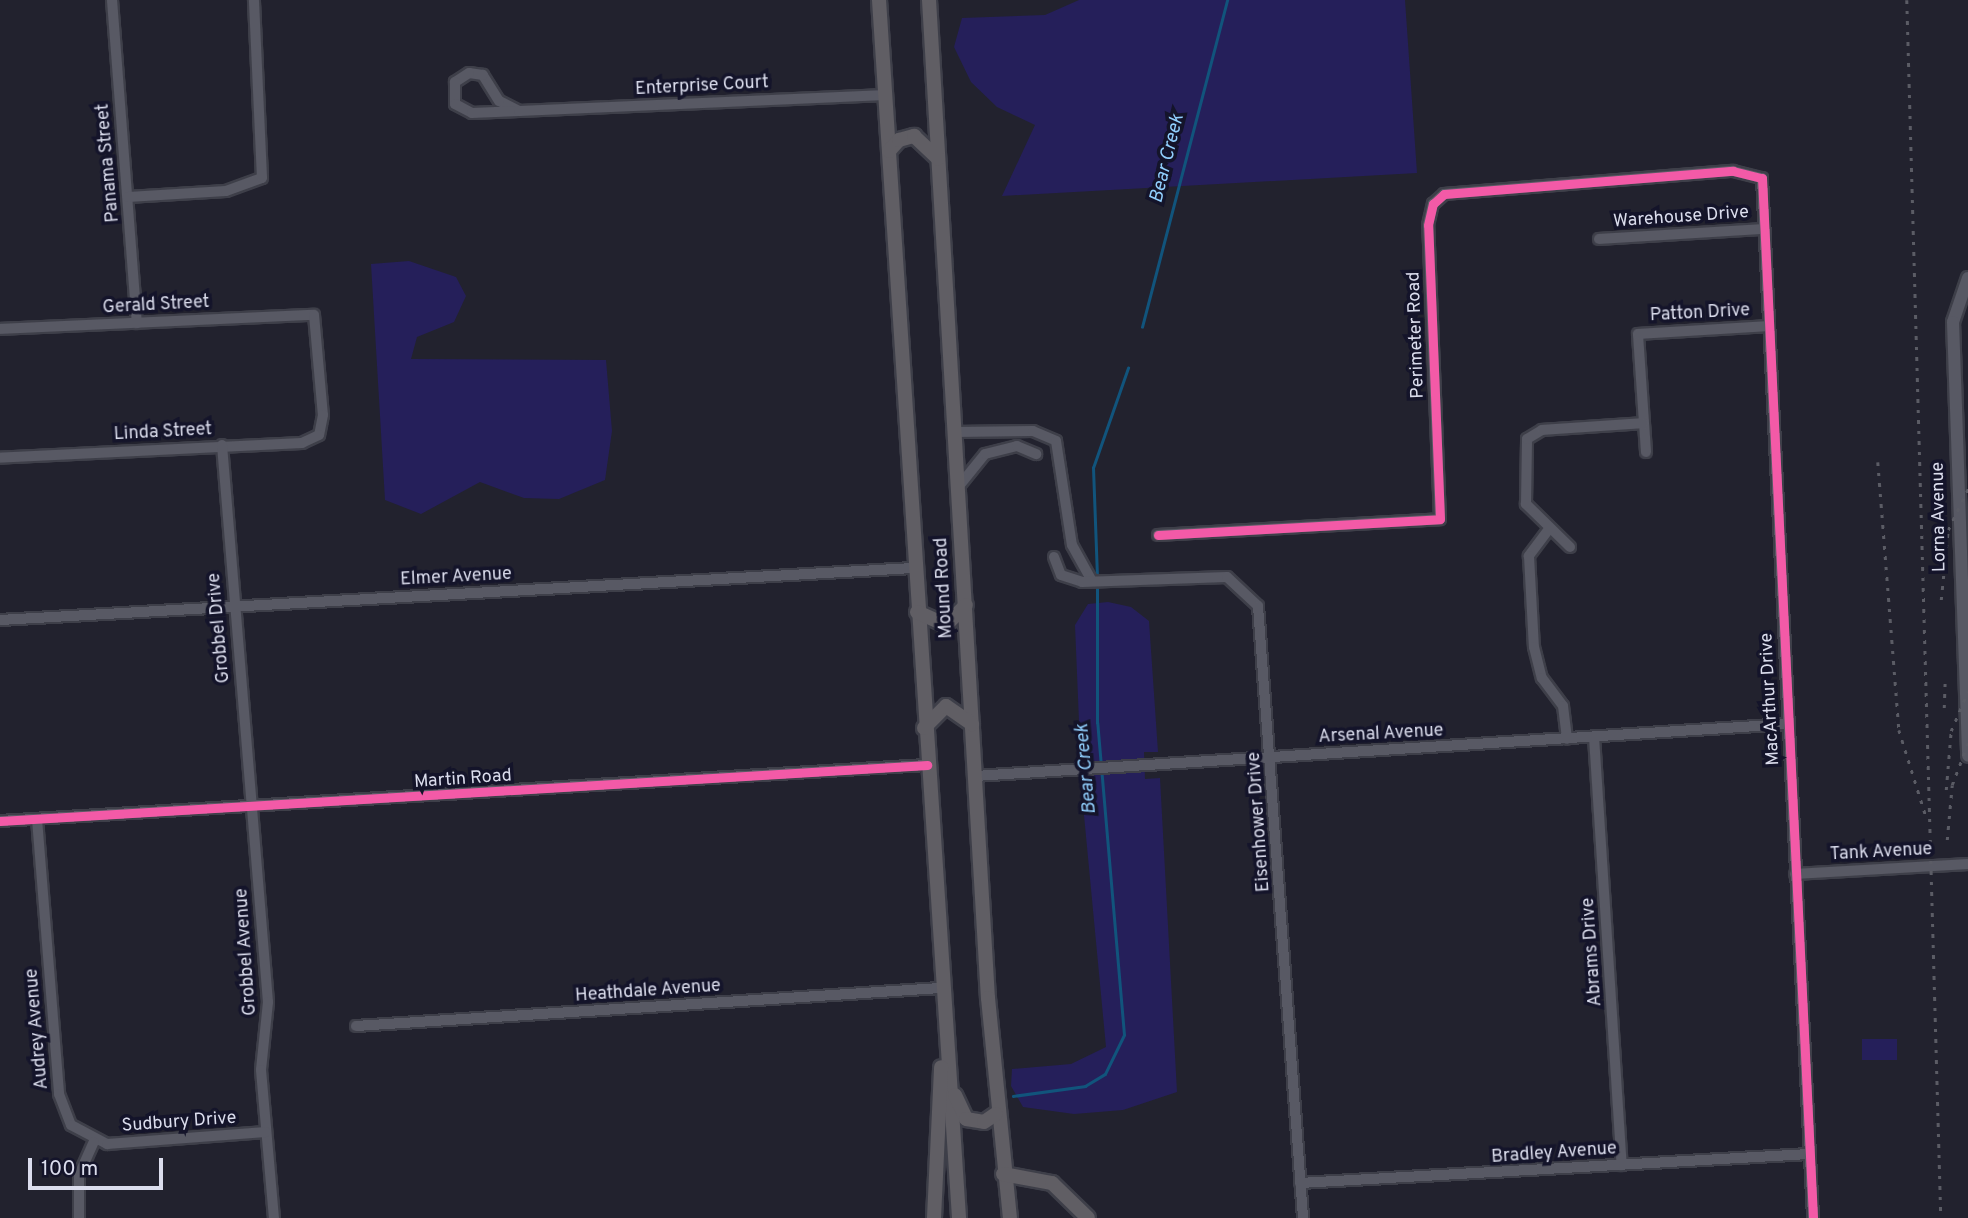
<!DOCTYPE html>
<style>
body{margin:0}
#map{position:relative;width:1968px;height:1218px;overflow:hidden;background:#22222e;font-family:Overpass,sans-serif}
div>[style]{position:absolute}
.green>*{inset:0;background:#251f5a;transform-origin:0 0}
.stream>*{height:2.5px;margin:-1.25px;padding:0 1.25px;transform-origin:1.25px;border-radius:1.25px;background:#11547c}
.roads{filter:drop-shadow(2px 0 #3e3f49) drop-shadow(-2px 0 #3e3f49) drop-shadow(0 2px #3e3f49) drop-shadow(0 -2px #3e3f49)}
.minor>*{height:10px;margin:-5px;padding:0 5px;transform-origin:5px;border-radius:5px;background:#585964}
.tertiary>*{height:12px;margin:-6px;padding:0 6px;transform-origin:6px;border-radius:6px;background:#585964}
.secondary>*{height:14px;margin:-7px;padding:0 7px;transform-origin:7px;border-radius:7px;background:#605e64}
.rail>*{height:2.5px;margin-top:-1.25px;transform-origin:0;background:repeating-linear-gradient(90deg,#5b5c65 0 3.5px,transparent 0 10.5px)}
.cycleway>*{height:9px;margin:-4.5px;padding:0 4.5px;transform-origin:4.5px;border-radius:4.5px;background:#f35aa7}
span{translate:-50% -50%;white-space:nowrap;text-align:center;line-height:1.15;-webkit-text-stroke:7px #14142a;paint-order:stroke}
.street-label{font-size:18px;color:#dbdded}
.water-label{font-size:19px;color:#91cffd;font-style:italic}
.scale{position:absolute;left:28px;top:1158px;width:135px;height:32px;box-sizing:border-box;border:4px solid #dbdded;border-top:0;padding-left:9px;font-size:21px;line-height:24px;white-space:nowrap;color:#dbdded;-webkit-text-stroke:5px #14142a;paint-order:stroke}
</style>
<div id="map">
<div class="green">
<div style="clip-path:polygon(1079px 0,1405px 0,1417px 173px,1002px 196px,1035px 125px,997px 107px,971px 82px,954px 47px,962px 18px,1045px 15px)"></div>
<div style="clip-path:polygon(409px 261px,456px 277px,466px 296px,454px 322px,417px 337px,411px 359px,606px 360px,612px 431px,605px 480px,559px 499px,524px 498px,480px 482px,421px 514px,385px 500px,371px 264px)"></div>
<div style="clip-path:polygon(1108px 602px,1131px 607px,1149px 621px,1158px 752px,1144px 752px,1145px 779px,1160px 778px,1177px 1092px,1123px 1110px,1074px 1114px,1023px 1107px,1011px 1086px,1012px 1069px,1071px 1064px,1106px 1047px,1082px 794px,1075px 625px,1088px 604px)"></div>
<div style="left:1897px;top:1039px;width:21px;height:35px;rotate:90deg"></div>
</div>
<div class="stream">
<div style="left:1142px;top:327px;width:338px;rotate:-75.4deg"></div>
<div style="left:1097px;top:577px;width:109px;rotate:-92.1deg"></div>
<div style="left:1093px;top:468px;width:106px;rotate:-70.7deg"></div>
<div style="left:1013px;top:1096px;width:73px;rotate:-7.9deg"></div>
<div style="left:1085px;top:1086px;width:23px;rotate:-31deg"></div>
<div style="left:1105px;top:1074px;width:43px;rotate:-64deg"></div>
<div style="left:1124px;top:1035px;width:313px;rotate:-94.9deg"></div>
<div style="left:1097px;top:723px;width:139px;rotate:-90deg"></div>
</div>
<div class="roads">
<div class="minor">
<div style="left:112px;top:0;width:324px;rotate:85.6deg"></div>
<div style="left:519px;top:111px;width:22px;rotate:-153deg"></div>
<div style="left:499px;top:101px;width:31px;rotate:-122deg"></div>
<div style="left:483px;top:75px;width:14px;rotate:-172deg"></div>
<div style="left:469px;top:73px;width:17px;rotate:147deg"></div>
<div style="left:455px;top:82px;width:22px;rotate:90deg"></div>
<div style="left:455px;top:104px;width:19px;rotate:28deg"></div>
<div style="left:472px;top:113px;width:47px;rotate:-2.4deg"></div>
<div style="left:519px;top:111px;width:367px;rotate:-2.5deg"></div>
<div style="left:128px;top:197px;width:98px;rotate:-3.5deg"></div>
<div style="left:226px;top:191px;width:38px;rotate:-20deg"></div>
<div style="left:262px;top:178px;width:178px;rotate:-92.6deg"></div>
<div style="left:1599px;top:239px;width:165px;rotate:-3.5deg"></div>
<div style="left:0;top:329px;width:314px;rotate:-2.6deg"></div>
<div style="left:314px;top:315px;width:100px;rotate:84.9deg"></div>
<div style="left:323px;top:415px;width:20px;rotate:101deg"></div>
<div style="left:319px;top:435px;width:19px;rotate:155deg"></div>
<div style="left:302px;top:443px;width:302px;rotate:177.2deg"></div>
<div style="left:955px;top:432px;width:78px;rotate:-0.7deg"></div>
<div style="left:1033px;top:431px;width:25px;rotate:23deg"></div>
<div style="left:1056px;top:441px;width:105px;rotate:81.3deg"></div>
<div style="left:1072px;top:545px;width:39px;rotate:61deg"></div>
<div style="left:222px;top:445px;width:559px;rotate:85.28deg"></div>
<div style="left:268px;top:1002px;width:68px;rotate:95.9deg"></div>
<div style="left:261px;top:1070px;width:149px;rotate:85deg"></div>
<div style="left:1646px;top:452px;width:118px;rotate:-93.9deg"></div>
<div style="left:1638px;top:334px;width:131px;rotate:-3.5deg"></div>
<div style="left:959px;top:486px;width:41px;rotate:-50.9deg"></div>
<div style="left:985px;top:454px;width:33px;rotate:-14deg"></div>
<div style="left:1017px;top:446px;width:21px;rotate:23deg"></div>
<div style="left:1549px;top:529px;width:34px;rotate:127deg"></div>
<div style="left:1529px;top:556px;width:91px;rotate:86.9deg"></div>
<div style="left:1534px;top:647px;width:32px;rotate:76deg"></div>
<div style="left:1542px;top:678px;width:35px;rotate:53deg"></div>
<div style="left:1563px;top:706px;width:33px;rotate:83deg"></div>
<div style="left:1158px;top:535px;width:282px;rotate:-3.2deg"></div>
<div style="left:1440px;top:519px;width:294px;rotate:-92.3deg"></div>
<div style="left:1428px;top:225px;width:22px;rotate:-77deg"></div>
<div style="left:1433px;top:204px;width:15px;rotate:-42deg"></div>
<div style="left:1444px;top:194px;width:290px;rotate:-4.6deg"></div>
<div style="left:1733px;top:171px;width:30px;rotate:14deg"></div>
<div style="left:1762px;top:178px;width:1041px;rotate:87.19deg"></div>
<div style="left:1570px;top:547px;width:62px;rotate:-135.7deg"></div>
<div style="left:1526px;top:504px;width:65px;rotate:-89.1deg"></div>
<div style="left:1527px;top:439px;width:17px;rotate:-31deg"></div>
<div style="left:1542px;top:430px;width:102px;rotate:-3.9deg"></div>
<div style="left:1054px;top:557px;width:19px;rotate:69deg"></div>
<div style="left:1061px;top:575px;width:22px;rotate:18deg"></div>
<div style="left:1082px;top:582px;width:145px;rotate:-2deg"></div>
<div style="left:1227px;top:577px;width:42px;rotate:43.1deg"></div>
<div style="left:1258px;top:606px;width:614px;rotate:85.79deg"></div>
<div style="left:0;top:620px;width:915px;rotate:-3.26deg"></div>
<div style="left:1594px;top:737px;width:429px;rotate:86.3deg"></div>
<div style="left:975px;top:776px;width:815px;rotate:-3.66deg"></div>
<div style="left:37px;top:819px;width:276px;rotate:85.4deg"></div>
<div style="left:59px;top:1094px;width:33px;rotate:69deg"></div>
<div style="left:71px;top:1125px;width:41px;rotate:27.8deg"></div>
<div style="left:107px;top:1144px;width:159px;rotate:-4.3deg"></div>
<div style="left:0;top:821px;width:929px;rotate:-3.46deg"></div>
<div style="left:1795px;top:874px;width:173px;rotate:-3.3deg"></div>
<div style="left:356px;top:1026px;width:586px;rotate:-3.72deg"></div>
<div style="left:1300px;top:1183px;width:510px;rotate:-3.26deg"></div>
<div style="left:79px;top:1218px;width:43px;rotate:-90deg"></div>
<div style="left:79px;top:1175px;width:36px;rotate:-66deg"></div>
</div>
<div class="tertiary">
<div style="left:1968px;top:278px;width:46px;rotate:108.8deg"></div>
<div style="left:1953px;top:322px;width:434px;rotate:88deg"></div>
</div>
<div class="secondary">
<div style="left:879px;top:0;width:1221px;rotate:86.24deg"></div>
<div style="left:929px;top:0;width:1000px;rotate:86.62deg"></div>
<div style="left:988px;top:998px;width:221px;rotate:84.3deg"></div>
<div style="left:889px;top:151px;width:15px;rotate:-48deg"></div>
<div style="left:899px;top:140px;width:16px;rotate:-15deg"></div>
<div style="left:914px;top:136px;width:33px;rotate:43deg"></div>
<div style="left:917px;top:612px;width:32px;rotate:24deg"></div>
<div style="left:946px;top:625px;width:28px;rotate:-45deg"></div>
<div style="left:924px;top:728px;width:31px;rotate:-45deg"></div>
<div style="left:946px;top:706px;width:32px;rotate:35deg"></div>
<div style="left:955px;top:1095px;width:26px;rotate:65deg"></div>
<div style="left:966px;top:1119px;width:18px;rotate:9deg"></div>
<div style="left:984px;top:1122px;width:14px;rotate:-34deg"></div>
<div style="left:1003px;top:1174px;width:50px;rotate:10.4deg"></div>
<div style="left:1052px;top:1183px;width:50px;rotate:44.2deg"></div>
<div style="left:934px;top:1218px;width:151px;rotate:-87.3deg"></div>
</div>
</div>
<div class="rail">
<div style="left:1907px;top:0;width:1218px;rotate:88.4deg"></div>
<div style="left:1878px;top:462px;width:269px;rotate:85.5deg"></div>
<div style="left:1899px;top:730px;width:90px;rotate:72.6deg"></div>
<div style="left:1941px;top:600px;width:70px;rotate:-84.3deg"></div>
<div style="left:1948px;top:530px;width:46px;rotate:-64deg"></div>
<div style="left:1944px;top:708px;width:31px;rotate:-88deg"></div>
<div style="left:1946px;top:790px;width:59px;rotate:-85.2deg"></div>
<div style="left:1951px;top:731px;width:43px;rotate:-67deg"></div>
<div style="left:1947px;top:840px;width:55px;rotate:-84.8deg"></div>
<div style="left:1952px;top:785px;width:45px;rotate:-69.1deg"></div>
</div>
<div class="cycleway">
<div style="left:1158px;top:535px;width:282px;rotate:-3.2deg"></div>
<div style="left:1440px;top:519px;width:294px;rotate:-92.3deg"></div>
<div style="left:1428px;top:225px;width:22px;rotate:-77deg"></div>
<div style="left:1433px;top:204px;width:15px;rotate:-42deg"></div>
<div style="left:1444px;top:194px;width:290px;rotate:-4.6deg"></div>
<div style="left:1733px;top:171px;width:30px;rotate:14deg"></div>
<div style="left:1762px;top:178px;width:1041px;rotate:87.19deg"></div>
<div style="left:0;top:821px;width:929px;rotate:-3.46deg"></div>
</div>
<div class="street-label">
<span style="left:702px;top:87px;rotate:-3deg">Enterprise Court</span>
<span style="left:109px;top:163px;rotate:-95deg">Panama Street</span>
<span style="left:1681px;top:218px;rotate:-4deg">Warehouse Drive</span>
<span style="left:156px;top:306px;rotate:-3deg">Gerald Street</span>
<span style="left:1700px;top:314px;rotate:-3deg">Patton Drive</span>
<span style="left:1417px;top:335px;rotate:-92deg">Perimeter Road</span>
<span style="left:163px;top:433px;rotate:-3deg">Linda Street</span>
<span style="left:1940px;top:517px;rotate:-91deg">Lorna Avenue</span>
<span style="left:456px;top:578px;rotate:-3deg">Elmer Avenue</span>
<span style="left:945px;top:588px;rotate:-93deg">Mound Road</span>
<span style="left:220px;top:628px;rotate:-95deg">Grobbel Drive</span>
<span style="left:1771px;top:699px;rotate:-93deg">MacArthur Drive</span>
<span style="left:1381px;top:735px;rotate:-3deg">Arsenal Avenue</span>
<span style="left:463px;top:780px;rotate:-4deg">Martin Road</span>
<span style="left:1260px;top:822px;rotate:-94deg">Eisenhower Drive</span>
<span style="left:1881px;top:853px;rotate:-3deg">Tank Avenue</span>
<span style="left:247px;top:952px;rotate:-94deg">Grobbel Avenue</span>
<span style="left:1593px;top:952px;rotate:-94deg">Abrams Drive</span>
<span style="left:648px;top:992px;rotate:-4deg">Heathdale Avenue</span>
<span style="left:38px;top:1029px;rotate:-95deg">Audrey Avenue</span>
<span style="left:179px;top:1123px;rotate:-4deg">Sudbury Drive</span>
<span style="left:1554px;top:1154px;rotate:-4deg">Bradley Avenue</span>
</div>
<div class="water-label">
<span style="left:1168px;top:159px;rotate:-76deg">Bear Creek</span>
<span style="left:1087px;top:769px;rotate:-95deg">Bear Creek</span>
</div>
<div class="scale">100 m</div>
</div>
